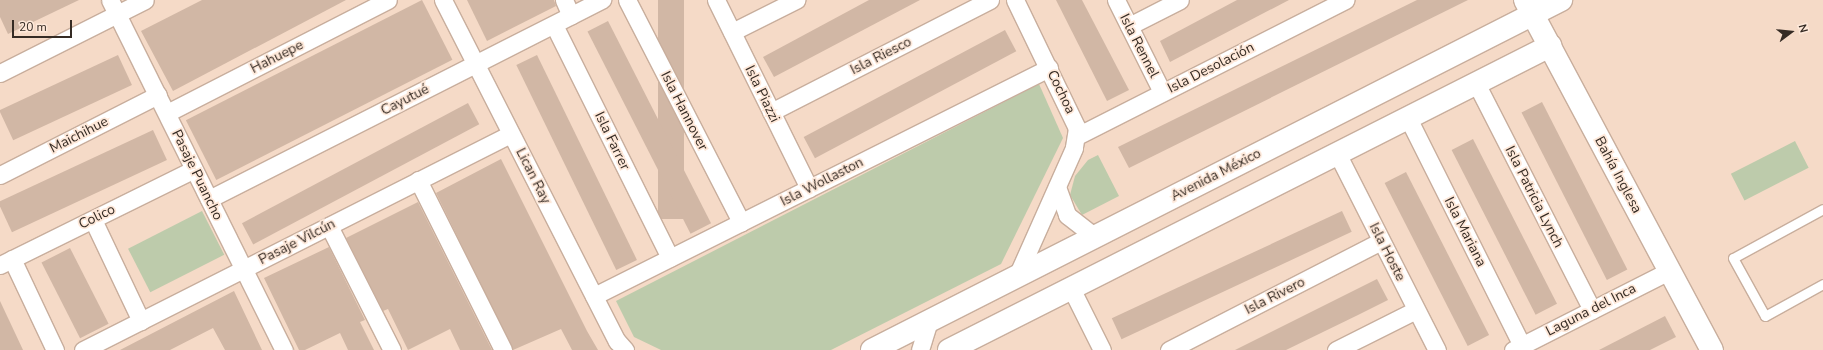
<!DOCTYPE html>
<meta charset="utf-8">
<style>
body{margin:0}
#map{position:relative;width:1823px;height:350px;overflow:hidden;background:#f5dac7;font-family:"Nunito Sans",sans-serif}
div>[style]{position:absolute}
.green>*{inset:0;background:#bdcbab;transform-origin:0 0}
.building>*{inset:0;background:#d1b7a5;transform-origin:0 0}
.roads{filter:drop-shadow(1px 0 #c8ae9d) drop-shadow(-1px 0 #c8ae9d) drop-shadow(0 1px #c8ae9d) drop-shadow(0 -1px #c8ae9d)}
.lane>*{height:9px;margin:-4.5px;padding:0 4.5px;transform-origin:4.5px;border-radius:4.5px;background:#fff}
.street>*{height:17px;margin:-8.5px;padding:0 8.5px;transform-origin:8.5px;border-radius:8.5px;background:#fff}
.secondary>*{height:22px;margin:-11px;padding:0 11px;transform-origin:11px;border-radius:11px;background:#fff}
span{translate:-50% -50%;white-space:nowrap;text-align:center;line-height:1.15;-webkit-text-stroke:3.5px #fee8d9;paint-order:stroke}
.street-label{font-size:14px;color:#352b24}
.north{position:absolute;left:1771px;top:12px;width:40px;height:40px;-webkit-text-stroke:3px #fee8d9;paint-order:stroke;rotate:74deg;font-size:11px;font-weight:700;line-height:16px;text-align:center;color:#352b24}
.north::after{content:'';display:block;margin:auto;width:14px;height:18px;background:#352b24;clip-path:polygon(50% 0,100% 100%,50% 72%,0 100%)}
.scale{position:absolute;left:12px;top:20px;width:60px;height:18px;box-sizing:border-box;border:2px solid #352b24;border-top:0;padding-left:5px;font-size:12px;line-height:14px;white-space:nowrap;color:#352b24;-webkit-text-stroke:3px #fee8d9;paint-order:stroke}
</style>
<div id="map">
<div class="green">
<div style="clip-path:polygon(1039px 84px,1063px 138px,1001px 264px,831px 350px,661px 350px,634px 337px,616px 301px)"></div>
<div style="left:1795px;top:141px;width:30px;height:72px;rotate:63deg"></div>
<div style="clip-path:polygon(1098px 155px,1119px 196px,1082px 215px,1070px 195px,1075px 176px,1088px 160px)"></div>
<div style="left:202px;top:211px;width:49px;height:83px;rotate:63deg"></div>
</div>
<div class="building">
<div style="clip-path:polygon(0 0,79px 0,8px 34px,0 17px)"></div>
<div style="clip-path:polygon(202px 0,346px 0,173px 91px,141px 31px)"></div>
<div style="left:422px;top:0;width:67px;height:265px;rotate:63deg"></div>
<div style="clip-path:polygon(467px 0,554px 0,556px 6px,487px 41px)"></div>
<div style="left:658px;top:0;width:26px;height:219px"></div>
<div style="clip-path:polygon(869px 0,920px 0,774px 77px,763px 57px)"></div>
<div style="clip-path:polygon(1056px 0,1082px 0,1129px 90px,1107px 101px)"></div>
<div style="clip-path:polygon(1237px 0,1289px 0,1170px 62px,1160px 41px)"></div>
<div style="clip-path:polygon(1417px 0,1468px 0,1129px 168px,1118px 147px)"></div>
<div style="left:608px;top:21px;width:227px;height:23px;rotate:63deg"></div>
<div style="left:1005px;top:30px;width:24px;height:228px;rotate:62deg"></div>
<div style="left:118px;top:55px;width:33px;height:131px;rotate:65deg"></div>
<div style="left:537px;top:55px;width:228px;height:23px;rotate:64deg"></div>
<div style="left:1542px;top:102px;width:188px;height:23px;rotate:63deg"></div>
<div style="left:468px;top:103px;width:24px;height:256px;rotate:62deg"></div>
<div style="left:153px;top:130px;width:33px;height:171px;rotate:65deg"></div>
<div style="left:1473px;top:139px;width:185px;height:24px;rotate:63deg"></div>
<div style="clip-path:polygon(501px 159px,587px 331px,598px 350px,572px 350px,561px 329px,513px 350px,436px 193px)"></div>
<div style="left:1406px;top:172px;width:183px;height:24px;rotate:63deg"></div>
<div style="clip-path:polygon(418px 202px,492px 350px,460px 350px,450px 329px,408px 350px,388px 309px,383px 311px,346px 238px)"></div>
<div style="left:1342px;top:211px;width:23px;height:254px;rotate:65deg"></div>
<div style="clip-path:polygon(329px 247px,365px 320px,360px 322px,374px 350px,348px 350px,340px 333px,305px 350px,299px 350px,264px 278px)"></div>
<div style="left:70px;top:248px;width:85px;height:32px;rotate:63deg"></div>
<div style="clip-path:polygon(1377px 279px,1388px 300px,1358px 315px,1286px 350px,1235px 350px)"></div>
<div style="clip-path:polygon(234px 291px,262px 350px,225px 350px,213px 328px,170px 350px,120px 350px)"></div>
<div style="clip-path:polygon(0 301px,16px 335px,23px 350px,0 350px)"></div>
<div style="clip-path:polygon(1665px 316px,1676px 337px,1650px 350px,1599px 350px)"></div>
</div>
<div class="roads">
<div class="lane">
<div style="left:1823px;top:209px;width:102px;rotate:151.4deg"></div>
<div style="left:1733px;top:258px;width:66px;rotate:61.1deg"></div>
<div style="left:1765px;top:316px;width:66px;rotate:-28.9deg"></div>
</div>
<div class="street">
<div style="left:110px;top:0;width:391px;rotate:63.6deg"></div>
<div style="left:443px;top:0;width:383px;rotate:63deg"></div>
<div style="left:617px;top:341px;width:12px;rotate:48deg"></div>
<div style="left:564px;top:0;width:17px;rotate:66deg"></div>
<div style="left:627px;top:0;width:250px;rotate:62.8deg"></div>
<div style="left:716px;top:0;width:210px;rotate:63.7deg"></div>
<div style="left:1015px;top:0;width:142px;rotate:64.2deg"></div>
<div style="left:1077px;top:128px;width:20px;rotate:99deg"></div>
<div style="left:1074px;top:148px;width:140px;rotate:114deg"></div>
<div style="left:1116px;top:0;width:103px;rotate:63.4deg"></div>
<div style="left:554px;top:25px;width:260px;rotate:63.5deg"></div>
<div style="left:1129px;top:26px;width:57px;rotate:-27deg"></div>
<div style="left:732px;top:32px;width:72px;rotate:-26.6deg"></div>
<div style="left:0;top:73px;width:162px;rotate:-26.7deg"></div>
<div style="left:1476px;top:83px;width:255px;rotate:62.9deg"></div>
<div style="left:771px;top:112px;width:246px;rotate:-27.1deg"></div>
<div style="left:167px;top:113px;width:248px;rotate:-27.1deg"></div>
<div style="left:1408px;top:118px;width:255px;rotate:63.4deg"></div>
<div style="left:1077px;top:136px;width:301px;rotate:-26.9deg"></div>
<div style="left:1337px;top:153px;width:221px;rotate:63.1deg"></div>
<div style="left:0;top:175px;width:177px;rotate:-26.9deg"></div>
<div style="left:418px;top:180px;width:190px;rotate:63.4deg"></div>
<div style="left:1057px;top:187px;width:30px;rotate:70deg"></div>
<div style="left:1067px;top:215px;width:36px;rotate:38deg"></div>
<div style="left:209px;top:199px;width:441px;rotate:-26.9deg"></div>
<div style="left:93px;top:220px;width:112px;rotate:64.6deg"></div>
<div style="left:329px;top:226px;width:139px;rotate:63.1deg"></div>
<div style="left:12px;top:259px;width:101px;rotate:64.7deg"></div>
<div style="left:0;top:265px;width:216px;rotate:-26.3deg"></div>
<div style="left:1071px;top:288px;width:69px;rotate:63.4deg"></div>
<div style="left:594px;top:296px;width:509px;rotate:-26.62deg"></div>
<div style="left:83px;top:350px;width:479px;rotate:-26.8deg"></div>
<div style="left:920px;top:350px;width:30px;rotate:-73deg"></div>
<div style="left:1169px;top:350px;width:238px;rotate:-27.2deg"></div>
<div style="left:1336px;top:350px;width:89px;rotate:-26.6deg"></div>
<div style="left:1513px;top:350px;width:175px;rotate:-26.9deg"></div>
</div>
<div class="secondary">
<div style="left:1525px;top:0;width:397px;rotate:61.9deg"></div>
<div style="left:872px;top:350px;width:773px;rotate:-26.93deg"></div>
<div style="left:949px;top:350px;width:674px;rotate:-26.83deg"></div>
</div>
</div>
<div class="street-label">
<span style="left:1139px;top:46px;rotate:63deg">Isla Rennel</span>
<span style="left:881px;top:56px;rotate:-27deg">Isla Riesco</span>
<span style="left:277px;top:57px;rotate:-27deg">Hahuepe</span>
<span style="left:1211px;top:68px;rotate:-27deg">Isla Desolación</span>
<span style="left:1061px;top:92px;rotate:64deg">Cochoa</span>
<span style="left:762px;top:94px;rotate:64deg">Isla Piazzi</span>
<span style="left:405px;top:100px;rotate:-27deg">Cayutué</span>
<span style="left:684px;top:111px;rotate:63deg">Isla Hannover</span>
<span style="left:79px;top:135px;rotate:-27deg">Maichihue</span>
<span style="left:612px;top:141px;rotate:64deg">Isla Farrer</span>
<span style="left:197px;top:175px;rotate:64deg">Pasaje Puancho</span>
<span style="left:1216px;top:175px;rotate:-27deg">Avenida México</span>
<span style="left:1618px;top:175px;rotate:62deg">Bahía Inglesa</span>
<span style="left:533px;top:176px;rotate:63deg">Lican Ray</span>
<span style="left:822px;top:182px;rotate:-27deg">Isla Wollaston</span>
<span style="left:1534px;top:197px;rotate:63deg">Isla Patricia Lynch</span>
<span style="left:97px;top:217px;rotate:-26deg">Colico</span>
<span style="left:1465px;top:232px;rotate:63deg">Isla Mariana</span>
<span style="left:297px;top:242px;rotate:-27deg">Pasaje Vilcún</span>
<span style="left:1387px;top:252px;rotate:63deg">Isla Hoste</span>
<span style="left:1275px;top:296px;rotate:-27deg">Isla Rivero</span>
<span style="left:1591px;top:310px;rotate:-27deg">Laguna del Inca</span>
</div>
<div class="north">N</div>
<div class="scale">20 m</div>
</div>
